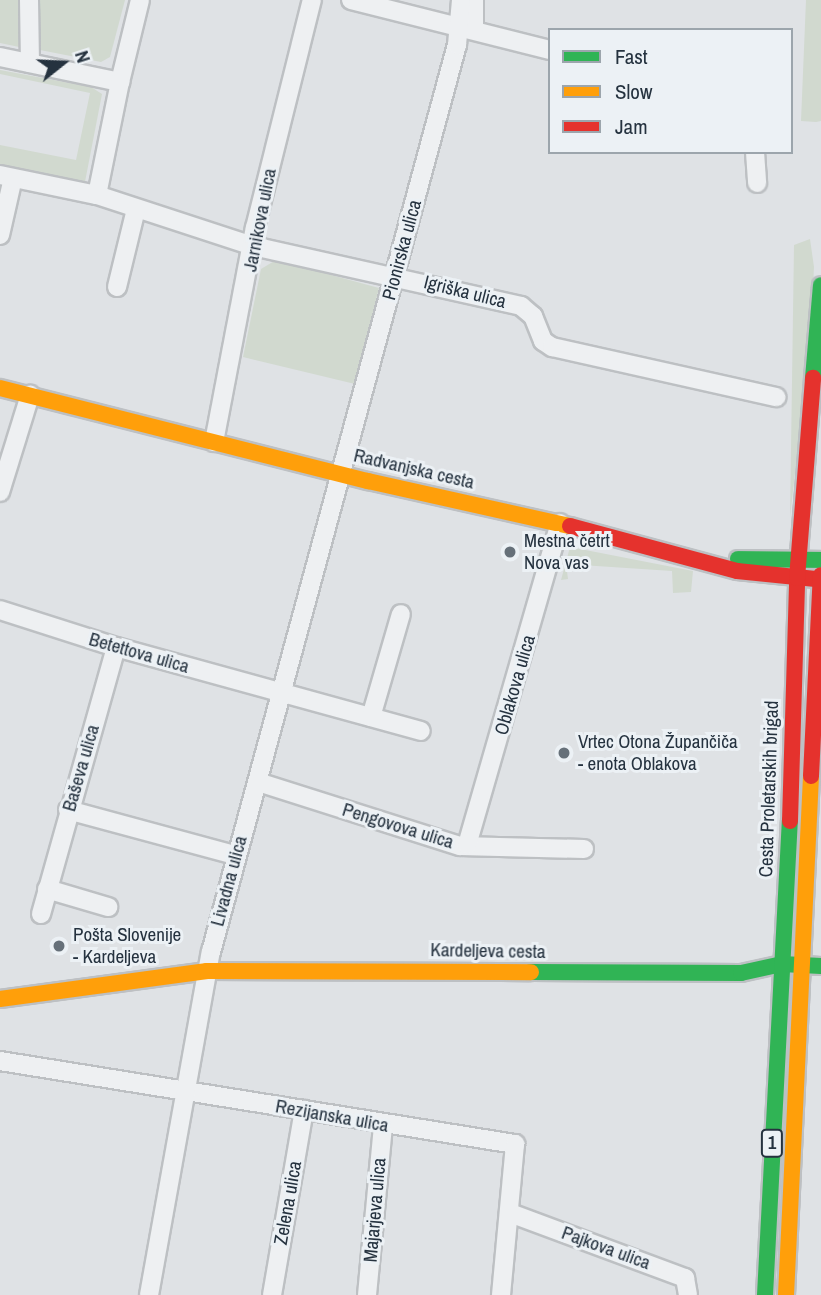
<!DOCTYPE html>
<meta charset="utf-8">
<style>
body{margin:0}
#map{position:relative;width:821px;height:1295px;overflow:hidden;background:#dfe2e5;font-family:"Archivo Narrow",sans-serif}
div>[style]{position:absolute}
.green>*{inset:0;background:#d1d9cf}
.roads{filter:drop-shadow(2px 0 #bdc0c3) drop-shadow(-2px 0 #bdc0c3) drop-shadow(0 2px #bdc0c3) drop-shadow(0 -2px #bdc0c3)}
.street>*{height:18px;margin:-9px;padding:0 9px;transform-origin:9px;border-radius:9px;background:#eef0f2}
.fast>*{height:16px;margin:-8px;padding:0 8px;transform-origin:8px;border-radius:8px;background:#30b455}
.slow>*{height:16px;margin:-8px;padding:0 8px;transform-origin:8px;border-radius:8px;background:#ff9f0a}
.jam>*{height:16px;margin:-8px;padding:0 8px;transform-origin:8px;border-radius:8px;background:#e5322d}
.dots>*{width:19px;height:19px;translate:-50% -50%;box-sizing:border-box;border:4px solid #ecf1f5;border-radius:50%}
span{translate:-50% -50%;white-space:nowrap;text-align:center;line-height:1.15;-webkit-text-stroke:6px #ecf1f5;paint-order:stroke}
.shield-label span{padding:2px 5px;background:#ecf1f5;border:2px solid;border-radius:5px;-webkit-text-stroke-width:0}
.shield-label{font-size:18px;color:#25323f;font-weight:700}
.street-label{font-size:19px;color:#25323f}
.poi-label{font-size:19px;color:#25323f}
.left{translate:0 -50%;text-align:left}
.legend{position:absolute;left:548px;top:28px;width:245px;height:126px;box-sizing:border-box;background:#ecf1f5;border:2px solid #9ca5ac;margin:0;padding:9px 12px;list-style:none;font-size:21px;color:#25323f}
.legend li{display:flex;align-items:center;gap:14px;height:35px}
.legend b{width:35px;border:2px solid #9ca5ac}
.north{position:absolute;left:28px;top:28px;width:70px;height:70px;-webkit-text-stroke:5px #ecf1f5;paint-order:stroke;rotate:72deg;font-size:19px;font-weight:700;line-height:28px;text-align:center;color:#25323f}
.north::after{content:'';display:block;margin:auto;width:24px;height:32px;background:#25323f;clip-path:polygon(50% 0,100% 100%,50% 72%,0 100%)}
</style>
<div id="map">
<div class="green">
<div style="clip-path:polygon(0 0,22px 0,24px 48px,0 43px)"></div>
<div style="clip-path:polygon(34px 0,125px 0,110px 57px,101px 62px,35px 49px)"></div>
<div style="clip-path:polygon(806px 0,821px 0,821px 121px,816px 122px,801px 121px)"></div>
<div style="clip-path:polygon(0 70px,91px 87px,102px 94px,84px 187px,0 167px,0 145px,76px 160px,90px 93px,0 74px)"></div>
<div style="clip-path:polygon(810px 239px,814px 267px,810px 338px,790px 518px,794px 245px)"></div>
<div style="clip-path:polygon(276px 260px,379px 288px,355px 384px,243px 357px,261px 269px)"></div>
<div style="clip-path:polygon(570px 547px,693px 571px,691px 592px,673px 593px,672px 571px,566px 564px,568px 579px,561px 580px)"></div>
</div>
<div class="roads">
<div class="street">
<div style="left:29px;top:0;width:63px;rotate:89.1deg"></div>
<div style="left:351px;top:0;width:205px;rotate:14.1deg"></div>
<div style="left:474px;top:0;width:29px;rotate:90deg"></div>
<div style="left:0;top:57px;width:123px;rotate:11.8deg"></div>
<div style="left:120px;top:82px;width:84px;rotate:-76.3deg"></div>
<div style="left:755px;top:152px;width:31px;rotate:86deg"></div>
<div style="left:0;top:175px;width:99px;rotate:11.7deg"></div>
<div style="left:97px;top:195px;width:164px;rotate:18.1deg"></div>
<div style="left:253px;top:246px;width:275px;rotate:12.6deg"></div>
<div style="left:521px;top:306px;width:16px;rotate:40deg"></div>
<div style="left:533px;top:316px;width:27px;rotate:68deg"></div>
<div style="left:543px;top:341px;width:11px;rotate:34deg"></div>
<div style="left:552px;top:347px;width:230px;rotate:12.6deg"></div>
<div style="left:97px;top:195px;width:115px;rotate:-78.5deg"></div>
<div style="left:0;top:235px;width:58px;rotate:-77.2deg"></div>
<div style="left:117px;top:287px;width:80px;rotate:-76.3deg"></div>
<div style="left:214px;top:442px;width:218px;rotate:-79.2deg"></div>
<div style="left:255px;top:228px;width:235px;rotate:-76deg"></div>
<div style="left:0;top:492px;width:102px;rotate:-72.8deg"></div>
<div style="left:0;top:610px;width:122px;rotate:17.7deg"></div>
<div style="left:116px;top:647px;width:316px;rotate:15.4deg"></div>
<div style="left:371px;top:717px;width:107px;rotate:-73.8deg"></div>
<div style="left:258px;top:782px;width:212px;rotate:17.6deg"></div>
<div style="left:460px;top:846px;width:124px;rotate:1.4deg"></div>
<div style="left:68px;top:810px;width:173px;rotate:15.1deg"></div>
<div style="left:467px;top:845px;width:335px;rotate:-73.9deg"></div>
<div style="left:47px;top:889px;width:64px;rotate:16.4deg"></div>
<div style="left:41px;top:914px;width:277px;rotate:-74.3deg"></div>
<div style="left:0;top:1061px;width:522px;rotate:9.16deg"></div>
<div style="left:515px;top:1144px;width:152px;rotate:95.3deg"></div>
<div style="left:510px;top:1213px;width:187px;rotate:20.4deg"></div>
<div style="left:685px;top:1278px;width:17px;rotate:80deg"></div>
<div style="left:149px;top:1295px;width:349px;rotate:-79.8deg"></div>
<div style="left:211px;top:952px;width:940px;rotate:-74.83deg"></div>
<div style="left:457px;top:45px;width:45px;rotate:-84.9deg"></div>
<div style="left:272px;top:1295px;width:188px;rotate:-80.2deg"></div>
<div style="left:367px;top:1295px;width:171px;rotate:-84.6deg"></div>
</div>
<div class="fast">
<div style="left:813px;top:378px;width:93px;rotate:-85.1deg"></div>
<div style="left:738px;top:559px;width:83px;rotate:0.7deg"></div>
<div style="left:531px;top:972px;width:210px;rotate:0.3deg"></div>
<div style="left:741px;top:973px;width:42px;rotate:-12.4deg"></div>
<div style="left:782px;top:964px;width:39px;rotate:3deg"></div>
<div style="left:765px;top:1295px;width:475px;rotate:-87deg"></div>
</div>
<div class="slow">
<div style="left:0;top:388px;width:380px;rotate:14.2deg"></div>
<div style="left:368px;top:481px;width:207px;rotate:12.6deg"></div>
<div style="left:0;top:999px;width:209px;rotate:-7.7deg"></div>
<div style="left:207px;top:971px;width:324px;rotate:0.2deg"></div>
<div style="left:786px;top:1295px;width:520px;rotate:-87.24deg"></div>
</div>
<div class="jam">
<div style="left:570px;top:526px;width:173px;rotate:15.1deg"></div>
<div style="left:737px;top:571px;width:79px;rotate:5.8deg"></div>
<div style="left:811px;top:776px;width:201px;rotate:-87.2deg"></div>
<div style="left:790px;top:821px;width:243px;rotate:-88.3deg"></div>
<div style="left:797px;top:578px;width:201px;rotate:-85.4deg"></div>
</div>
</div>
<div class="dots">
<div style="left:510px;top:552px;background:#667079"></div>
<div style="left:564px;top:753px;background:#667079"></div>
<div style="left:59px;top:946px;background:#667079"></div>
</div>
<div class="shield-label">
<span style="left:772px;top:1143px">1</span>
</div>
<div class="street-label">
<span style="left:260px;top:220px;rotate:-79deg">Jarnikova ulica</span>
<span style="left:402px;top:250px;rotate:-75deg">Pionirska ulica</span>
<span style="left:465px;top:292px;rotate:14deg">Igriška ulica</span>
<span style="left:414px;top:469px;rotate:13deg">Radvanjska cesta</span>
<span style="left:139px;top:653px;rotate:16deg">Betettova ulica</span>
<span style="left:515px;top:685px;rotate:-74deg">Oblakova ulica</span>
<span style="left:81px;top:768px;rotate:-74deg">Baševa ulica</span>
<span style="left:769px;top:789px;rotate:-88deg">Cesta Proletarskih brigad</span>
<span style="left:398px;top:826px;rotate:17deg">Pengovova ulica</span>
<span style="left:229px;top:881px;rotate:-75deg">Livadna ulica</span>
<span style="left:488px;top:951px;rotate:1deg">Kardeljeva cesta</span>
<span style="left:332px;top:1116px;rotate:10deg">Rezijanska ulica</span>
<span style="left:288px;top:1203px;rotate:-80deg">Zelena ulica</span>
<span style="left:375px;top:1210px;rotate:-85deg">Majarjeva ulica</span>
<span style="left:606px;top:1248px;rotate:20deg">Pajkova ulica</span>
</div>
<div class="poi-label">
<span class="left" style="left:524px;top:552px">Mestna četrt<br>Nova vas</span>
<span class="left" style="left:578px;top:753px">Vrtec Otona Župančiča<br>- enota Oblakova</span>
<span class="left" style="left:73px;top:946px">Pošta Slovenije<br>- Kardeljeva</span>
</div>
<ul class="legend">
<li><b style="height:9px;background:#30b455"></b>Fast</li>
<li><b style="height:9px;background:#ff9f0a"></b>Slow</li>
<li><b style="height:9px;background:#e5322d"></b>Jam</li>
</ul>
<div class="north">N</div>
</div>
